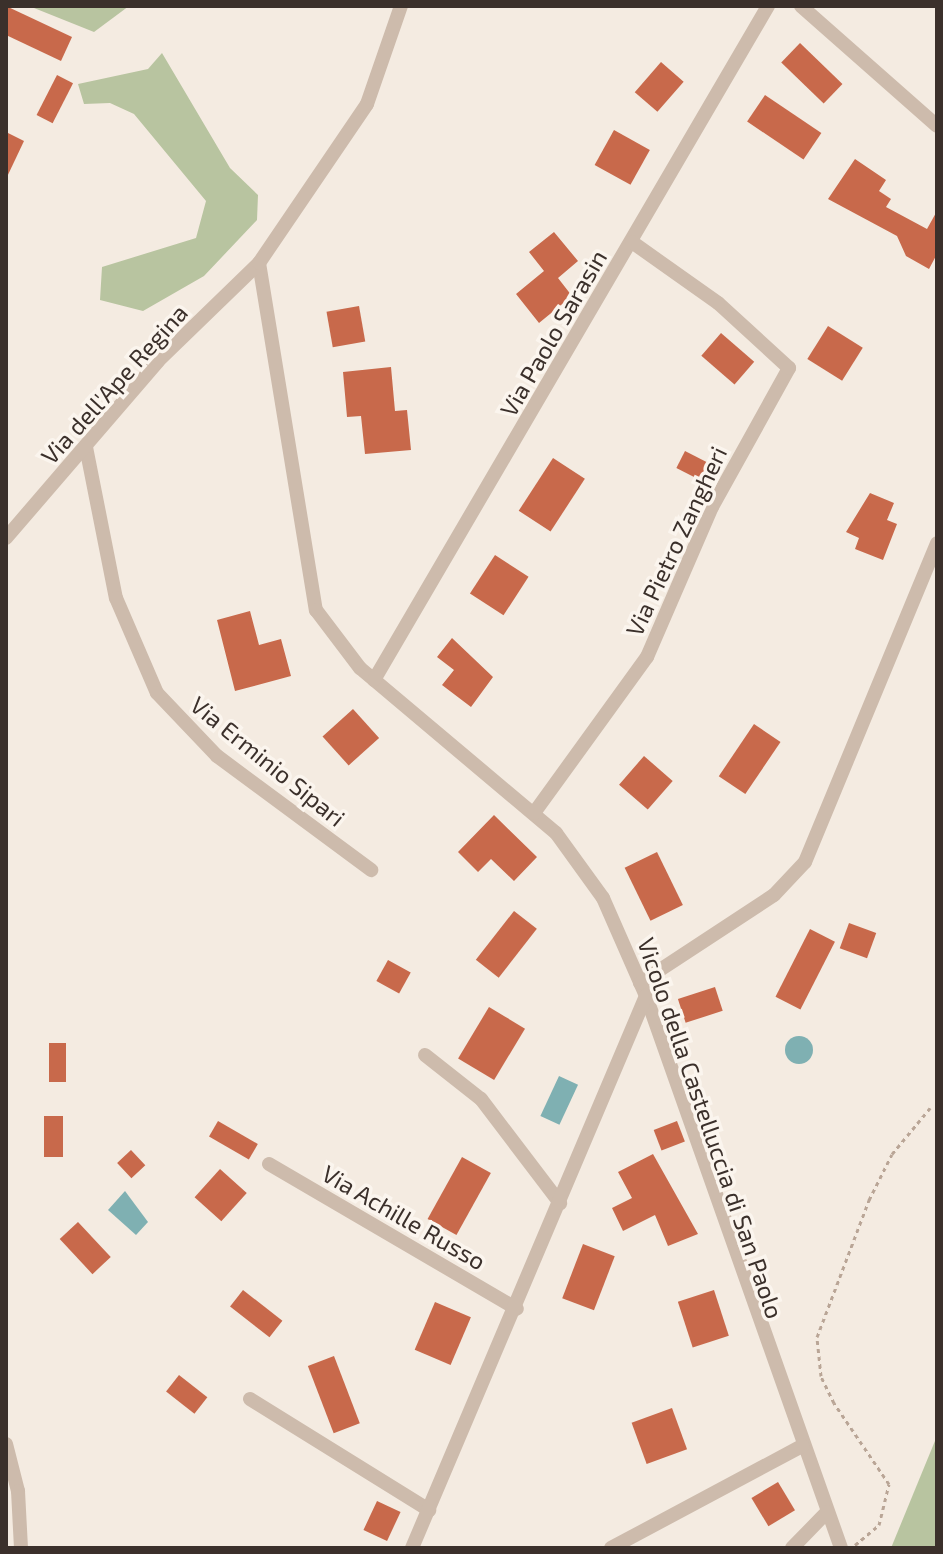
<!DOCTYPE html>
<style>
body{margin:0}
#map{position:relative;width:943px;height:1554px;overflow:hidden;background:#f4ebe1;font-family:"Exo 2",sans-serif}
div>[style]{position:absolute}
.green>*{inset:0;background:#b8c4a0}
.water>*{inset:0;background:#7fb0b2;transform-origin:0 0}
.round{border-radius:50%}
.building>*{inset:0;background:#c8694b;transform-origin:0 0}
.path>*{height:3px;margin-top:-1.5px;transform-origin:0;background:repeating-linear-gradient(90deg,#b9a596 0 4px,transparent 0 8px)}
.street>*{height:14px;margin:-7px;padding:0 7px;transform-origin:7px;border-radius:7px;background:#cdbbac}
span{translate:-50% -50%;white-space:nowrap;text-align:center;line-height:1.15;-webkit-text-stroke:7px #fbf5ee;paint-order:stroke}
.street-label{font-size:24px;color:#3b302b}
.frame{position:absolute;inset:0;border:8px solid #3b302b;pointer-events:none}
</style>
<div id="map">
<div class="green">
<div style="clip-path:polygon(29px 6px,129px 6px,94px 32px)"></div>
<div style="clip-path:polygon(162px 53px,230px 168px,258px 195px,257px 220px,204px 276px,143px 311px,100px 300px,102px 267px,196px 238px,206px 201px,134px 114px,110px 103px,84px 104px,78px 84px,148px 69px)"></div>
<div style="clip-path:polygon(937px 1436px,937px 1548px,891px 1548px)"></div>
</div>
<div class="water">
<div class="round" style="left:785px;top:1036px;width:28px;height:28px"></div>
<div style="left:559px;top:1076px;width:21px;height:44px;rotate:25deg"></div>
<div style="clip-path:polygon(125px 1191px,148px 1222px,136px 1235px,108px 1210px)"></div>
</div>
<div class="building">
<div style="clip-path:polygon(6px 6px,72px 37px,61px 61px,6px 35px)"></div>
<div style="left:800px;top:43px;width:59px;height:27px;rotate:44deg"></div>
<div style="left:661px;top:62px;width:30px;height:40px;rotate:41deg"></div>
<div style="left:57px;top:75px;width:18px;height:45px;rotate:27deg"></div>
<div style="left:765px;top:95px;width:68px;height:32px;rotate:34deg"></div>
<div style="left:614px;top:130px;width:41px;height:40px;rotate:29deg"></div>
<div style="clip-path:polygon(6px 132px,24px 141px,6px 179px)"></div>
<div style="clip-path:polygon(855px 159px,886px 180px,879px 191px,891px 199px,886px 207px,927px 229px,937px 211px,937px 254px,929px 269px,906px 256px,897px 236px,828px 199px)"></div>
<div style="clip-path:polygon(554px 232px,578px 261px,558px 278px,572px 296px,539px 323px,516px 294px,544px 271px,529px 252px)"></div>
<div style="left:359px;top:306px;width:36px;height:33px;rotate:80deg"></div>
<div style="left:828px;top:326px;width:41px;height:39px;rotate:32deg"></div>
<div style="left:721px;top:333px;width:44px;height:30px;rotate:41deg"></div>
<div style="clip-path:polygon(391px 367px,395px 411px,407px 410px,411px 450px,365px 454px,361px 416px,347px 417px,343px 372px)"></div>
<div style="left:685px;top:451px;width:39px;height:19px;rotate:27deg"></div>
<div style="left:553px;top:458px;width:38px;height:63px;rotate:33deg"></div>
<div style="clip-path:polygon(870px 493px,894px 503px,887px 520px,897px 524px,883px 560px,855px 549px,859px 538px,846px 532px)"></div>
<div style="left:495px;top:555px;width:40px;height:46px;rotate:33deg"></div>
<div style="clip-path:polygon(250px 611px,259px 645px,281px 639px,291px 676px,235px 691px,217px 620px)"></div>
<div style="clip-path:polygon(452px 638px,493px 677px,471px 707px,442px 685px,454px 670px,437px 657px)"></div>
<div style="left:353px;top:709px;width:39px;height:41px;rotate:48deg"></div>
<div style="left:754px;top:724px;width:32px;height:63px;rotate:34deg"></div>
<div style="left:644px;top:756px;width:38px;height:38px;rotate:41deg"></div>
<div style="clip-path:polygon(494px 815px,537px 857px,514px 881px,491px 859px,478px 872px,458px 852px)"></div>
<div style="left:657px;top:852px;width:59px;height:36px;rotate:64deg"></div>
<div style="left:514px;top:911px;width:29px;height:62px;rotate:38deg"></div>
<div style="left:849px;top:923px;width:29px;height:27px;rotate:20deg"></div>
<div style="left:810px;top:929px;width:28px;height:76px;rotate:27deg"></div>
<div style="left:388px;top:960px;width:26px;height:24px;rotate:29deg"></div>
<div style="left:715px;top:987px;width:25px;height:39px;rotate:72deg"></div>
<div style="left:489px;top:1007px;width:42px;height:60px;rotate:31deg"></div>
<div style="left:49px;top:1043px;width:17px;height:39px"></div>
<div style="left:44px;top:1116px;width:19px;height:41px"></div>
<div style="left:218px;top:1121px;width:46px;height:18px;rotate:30deg"></div>
<div style="left:677px;top:1121px;width:22px;height:25px;rotate:69deg"></div>
<div style="left:131px;top:1150px;width:21px;height:19px;rotate:47deg"></div>
<div style="clip-path:polygon(653px 1154px,698px 1234px,668px 1246px,655px 1215px,623px 1231px,612px 1208px,632px 1198px,618px 1172px)"></div>
<div style="left:462px;top:1157px;width:33px;height:71px;rotate:29deg"></div>
<div style="left:220px;top:1169px;width:36px;height:38px;rotate:42deg"></div>
<div style="left:78px;top:1222px;width:48px;height:25px;rotate:47deg"></div>
<div style="left:583px;top:1244px;width:34px;height:58px;rotate:21deg"></div>
<div style="left:243px;top:1290px;width:50px;height:21px;rotate:38deg"></div>
<div style="left:714px;top:1290px;width:48px;height:38px;rotate:72deg"></div>
<div style="left:435px;top:1302px;width:39px;height:52px;rotate:23deg"></div>
<div style="left:334px;top:1356px;width:72px;height:28px;rotate:69deg"></div>
<div style="left:179px;top:1375px;width:36px;height:21px;rotate:38deg"></div>
<div style="left:672px;top:1408px;width:44px;height:43px;rotate:70deg"></div>
<div style="left:778px;top:1482px;width:33px;height:31px;rotate:59deg"></div>
<div style="left:377px;top:1501px;width:26px;height:32px;rotate:25deg"></div>
</div>
<div class="path">
<div style="left:855px;top:1545px;width:31px;rotate:-40deg"></div>
<div style="left:879px;top:1525px;width:42px;rotate:-76.3deg"></div>
<div style="left:889px;top:1484px;width:98px;rotate:-124.2deg"></div>
<div style="left:834px;top:1403px;width:30px;rotate:-116deg"></div>
<div style="left:821px;top:1376px;width:39px;rotate:-96deg"></div>
<div style="left:817px;top:1337px;width:147px;rotate:-69.2deg"></div>
<div style="left:869px;top:1200px;width:51px;rotate:-63.4deg"></div>
<div style="left:892px;top:1154px;width:60px;rotate:-50.4deg"></div>
</div>
<div class="street">
<div style="left:801px;top:6px;width:181px;rotate:41.4deg"></div>
<div style="left:259px;top:263px;width:352px;rotate:80.7deg"></div>
<div style="left:316px;top:610px;width:73px;rotate:52.8deg"></div>
<div style="left:360px;top:668px;width:256px;rotate:40.1deg"></div>
<div style="left:556px;top:833px;width:80px;rotate:54.1deg"></div>
<div style="left:603px;top:898px;width:107px;rotate:66.3deg"></div>
<div style="left:646px;top:996px;width:585px;rotate:70.54deg"></div>
<div style="left:86px;top:447px;width:154px;rotate:78.8deg"></div>
<div style="left:116px;top:598px;width:103px;rotate:66.7deg"></div>
<div style="left:157px;top:693px;width:87px;rotate:46.4deg"></div>
<div style="left:217px;top:756px;width:192px;rotate:36.5deg"></div>
<div style="left:6px;top:538px;width:233px;rotate:-49.3deg"></div>
<div style="left:158px;top:361px;width:141px;rotate:-44.1deg"></div>
<div style="left:259px;top:263px;width:192px;rotate:-55.8deg"></div>
<div style="left:367px;top:104px;width:104px;rotate:-70.9deg"></div>
<div style="left:374px;top:680px;width:781px;rotate:-59.69deg"></div>
<div style="left:534px;top:813px;width:193px;rotate:-54.1deg"></div>
<div style="left:647px;top:657px;width:163px;rotate:-66.6deg"></div>
<div style="left:712px;top:507px;width:159px;rotate:-61deg"></div>
<div style="left:789px;top:368px;width:96px;rotate:-137.5deg"></div>
<div style="left:718px;top:303px;width:105px;rotate:-144.7deg"></div>
<div style="left:640px;top:983px;width:160px;rotate:-33.3deg"></div>
<div style="left:774px;top:895px;width:45px;rotate:-46.8deg"></div>
<div style="left:805px;top:862px;width:345px;rotate:-67.5deg"></div>
<div style="left:425px;top:1055px;width:71px;rotate:38.2deg"></div>
<div style="left:481px;top:1099px;width:131px;rotate:52.8deg"></div>
<div style="left:269px;top:1164px;width:287px;rotate:30.3deg"></div>
<div style="left:250px;top:1399px;width:211px;rotate:31.8deg"></div>
<div style="left:6px;top:1444px;width:49px;rotate:75.7deg"></div>
<div style="left:18px;top:1491px;width:57px;rotate:87deg"></div>
<div style="left:412px;top:1548px;width:600px;rotate:-67.03deg"></div>
<div style="left:611px;top:1548px;width:217px;rotate:-28.1deg"></div>
<div style="left:792px;top:1548px;width:50px;rotate:-45.8deg"></div>
</div>
<div class="street-label">
<span style="left:553px;top:333px;rotate:-60deg">Via Paolo Sarasin</span>
<span style="left:114px;top:384px;rotate:-48deg">Via dell'Ape Regina</span>
<span style="left:676px;top:541px;rotate:-65deg">Via Pietro Zangheri</span>
<span style="left:268px;top:761px;rotate:39deg">Via Erminio Sipari</span>
<span style="left:711px;top:1128px;rotate:71deg">Vicolo della Castelluccia di San Paolo</span>
<span style="left:404px;top:1217px;rotate:30deg">Via Achille Russo</span>
</div>
<div class="frame"></div>
</div>
